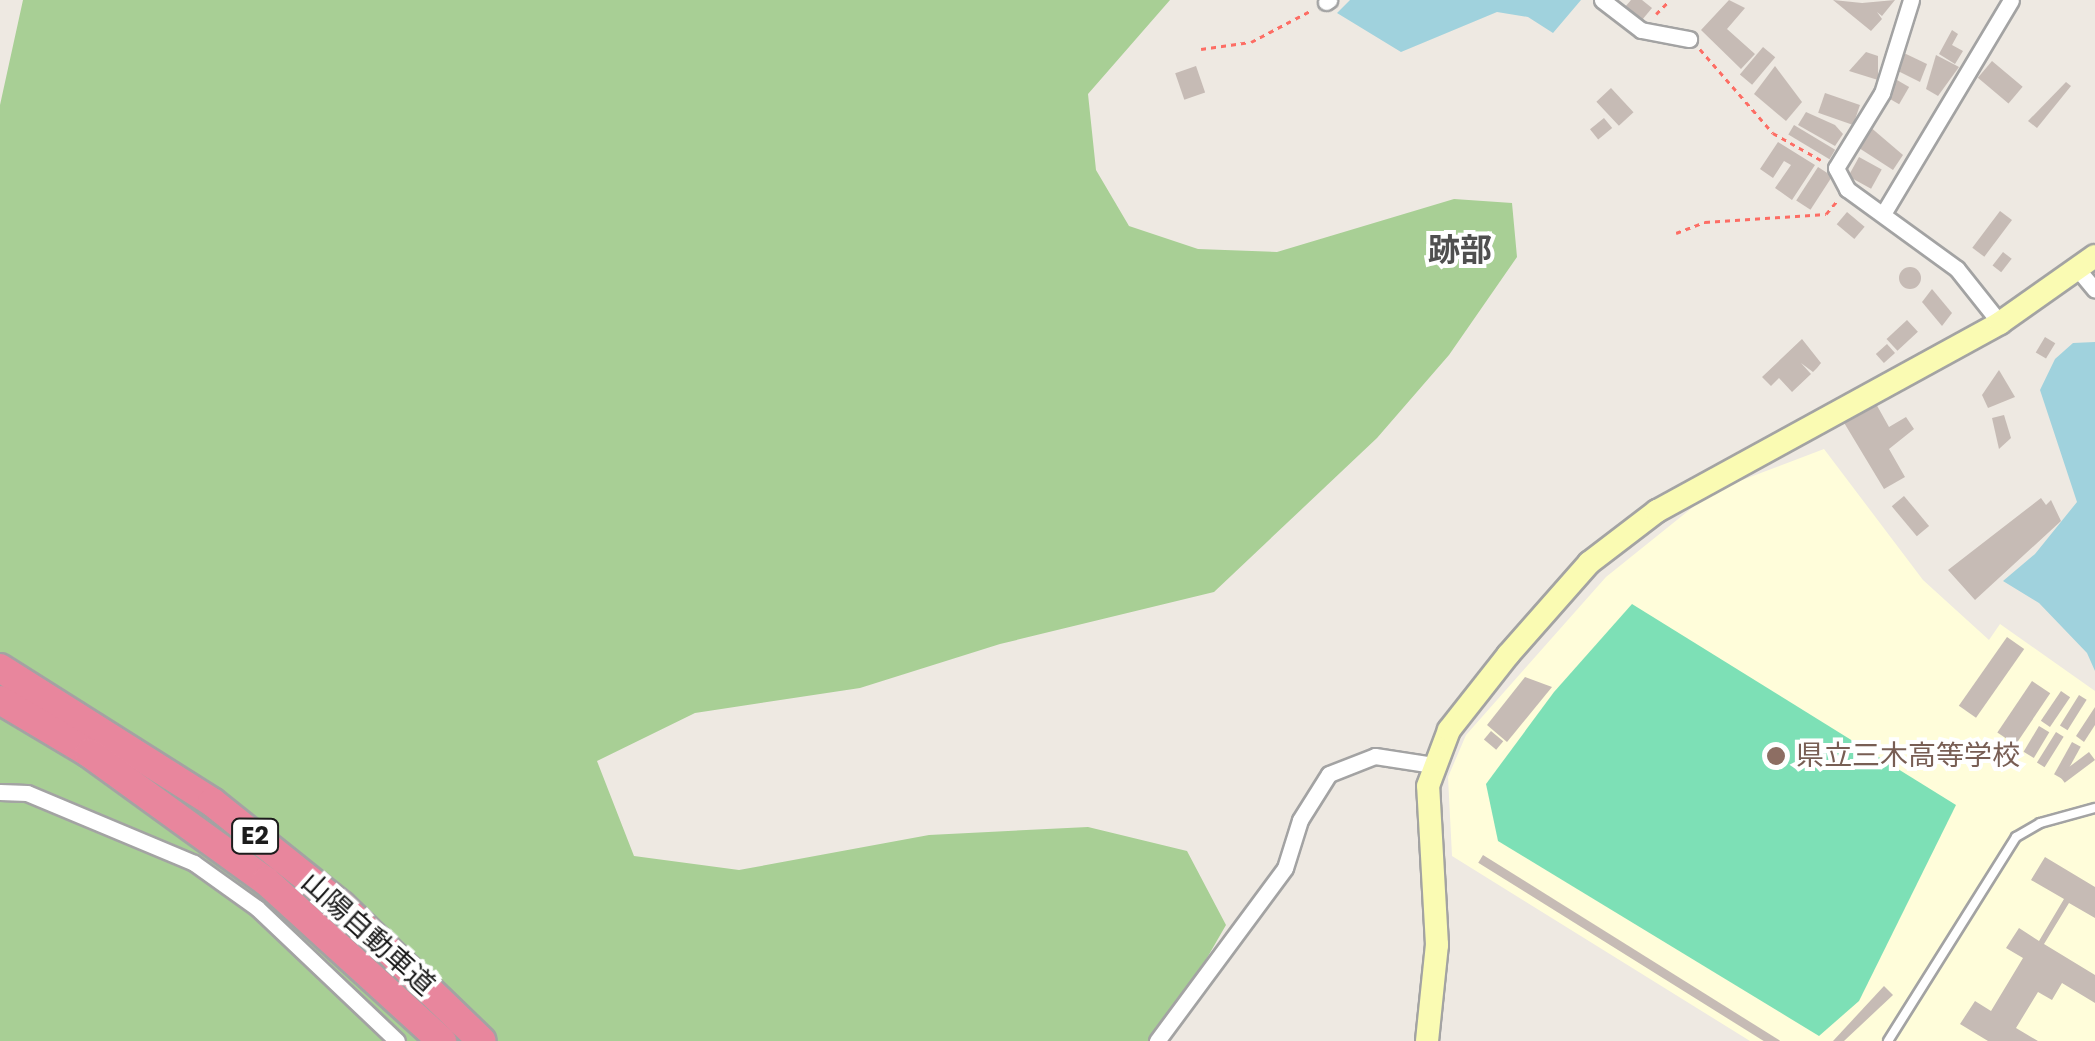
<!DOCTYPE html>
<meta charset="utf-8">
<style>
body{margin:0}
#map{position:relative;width:2095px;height:1041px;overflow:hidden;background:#eee9e2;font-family:Poppins,"Noto Sans JP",sans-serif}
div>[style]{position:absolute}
.education>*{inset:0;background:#fffdda}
.forest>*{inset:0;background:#a8cf95}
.pitch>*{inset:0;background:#7de0b6}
.water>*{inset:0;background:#a0d2dd}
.building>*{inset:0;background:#c6bbb5;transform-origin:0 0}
.round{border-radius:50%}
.path>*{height:2.5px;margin-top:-1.25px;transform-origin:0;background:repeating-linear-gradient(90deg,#fd6d64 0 5px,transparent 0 10px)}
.roads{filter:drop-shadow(2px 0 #a3a3a3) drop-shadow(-2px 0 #a3a3a3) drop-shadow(0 2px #a3a3a3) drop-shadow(0 -2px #a3a3a3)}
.lane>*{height:8px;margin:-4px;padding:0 4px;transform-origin:4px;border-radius:4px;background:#fff}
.street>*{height:15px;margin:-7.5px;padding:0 7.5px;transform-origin:7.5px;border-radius:7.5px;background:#fff}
.secondary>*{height:22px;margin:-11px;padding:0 11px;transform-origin:11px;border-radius:11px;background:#fafbb3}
.highway>*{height:28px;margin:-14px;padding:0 14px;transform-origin:14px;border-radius:14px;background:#e8869d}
.dots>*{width:28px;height:28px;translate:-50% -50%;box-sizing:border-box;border:5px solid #fff;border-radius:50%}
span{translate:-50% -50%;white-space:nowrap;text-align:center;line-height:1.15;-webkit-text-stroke:8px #fff;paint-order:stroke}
.shield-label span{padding:2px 8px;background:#fff;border:2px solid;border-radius:8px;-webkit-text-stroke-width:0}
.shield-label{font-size:25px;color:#1c1c1c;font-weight:700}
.education-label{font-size:28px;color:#785e54}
.left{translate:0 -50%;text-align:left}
.street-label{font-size:28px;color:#1c1c1c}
.quarter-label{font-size:32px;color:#4f4f4f;font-weight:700}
</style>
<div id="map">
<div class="education">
<div style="clip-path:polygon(1824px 449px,1923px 580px,1989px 640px,2000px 624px,2095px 691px,2095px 1041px,1750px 1041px,1452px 856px,1448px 777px,1466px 735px,1606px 577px,1713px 491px)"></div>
</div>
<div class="forest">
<div style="clip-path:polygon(23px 0,1170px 0,1088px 94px,1096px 170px,1129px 226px,1198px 249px,1277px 252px,1454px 199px,1512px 203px,1517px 257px,1449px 355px,1377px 438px,1214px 592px,1000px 644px,860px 688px,695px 713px,597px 761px,634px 856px,739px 870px,929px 835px,1088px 827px,1187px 851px,1226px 925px,1159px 1041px,0 1041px,0 105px)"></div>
</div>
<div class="pitch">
<div style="clip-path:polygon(1632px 604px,1956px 805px,1859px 1001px,1819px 1036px,1498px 841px,1486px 784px,1554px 692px)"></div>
</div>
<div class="water">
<div style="clip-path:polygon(1350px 0,1581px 0,1553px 33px,1528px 17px,1497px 12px,1401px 52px,1337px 13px)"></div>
<div style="clip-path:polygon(2095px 342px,2095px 671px,2087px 653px,2039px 603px,2003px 581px,2035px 554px,2077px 502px,2040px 390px,2055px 359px,2073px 343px)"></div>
</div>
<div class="building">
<div style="clip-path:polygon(1631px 0,1642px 0,1652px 8px,1642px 20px,1625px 7px)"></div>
<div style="clip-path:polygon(1729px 0,1745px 8px,1727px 29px,1755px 54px,1741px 69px,1701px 30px)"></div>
<div style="clip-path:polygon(1833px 0,1862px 3px,1895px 0,1882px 16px,1877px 12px,1882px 19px,1871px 31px)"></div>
<div style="clip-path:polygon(1952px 30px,1958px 34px,1952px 45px,1963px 51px,1955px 64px,1939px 54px)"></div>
<div style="left:1763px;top:47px;width:16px;height:36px;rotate:40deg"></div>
<div style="clip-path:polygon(1866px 52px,1878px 56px,1878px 80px,1849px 71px)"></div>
<div style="clip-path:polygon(1904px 53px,1927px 64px,1920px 82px,1898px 71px)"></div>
<div style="clip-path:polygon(1936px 55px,1959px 67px,1938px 96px,1926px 89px)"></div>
<div style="left:1992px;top:61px;width:40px;height:22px;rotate:40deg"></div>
<div style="left:1196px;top:66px;width:28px;height:22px;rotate:71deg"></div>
<div style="clip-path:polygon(1775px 66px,1802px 102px,1786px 121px,1754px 94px)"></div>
<div style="left:1897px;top:80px;width:14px;height:20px;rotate:30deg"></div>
<div style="clip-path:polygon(2066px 82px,2071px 86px,2037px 128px,2028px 121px)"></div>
<div style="left:1611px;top:88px;width:33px;height:20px;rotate:47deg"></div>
<div style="left:1825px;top:93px;width:37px;height:21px;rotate:19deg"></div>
<div style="clip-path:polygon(1806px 112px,1835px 125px,1843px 134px,1835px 146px,1798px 125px)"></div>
<div style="left:1604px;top:118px;width:13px;height:18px;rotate:51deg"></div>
<div style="left:1794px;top:125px;width:48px;height:11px;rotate:31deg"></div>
<div style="clip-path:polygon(1869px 126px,1903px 155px,1893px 170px,1859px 148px)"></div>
<div style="clip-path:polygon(1778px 142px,1815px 165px,1792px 200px,1775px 188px,1791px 165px,1784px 161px,1773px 178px,1760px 169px)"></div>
<div style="left:1859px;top:157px;width:26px;height:22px;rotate:29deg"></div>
<div style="left:1818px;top:167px;width:17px;height:40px;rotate:33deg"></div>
<div style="left:2000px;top:211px;width:15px;height:46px;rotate:37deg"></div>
<div style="left:1847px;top:212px;width:23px;height:16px;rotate:40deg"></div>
<div style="left:2003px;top:252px;width:11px;height:17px;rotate:38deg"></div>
<div class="round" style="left:1899px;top:267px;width:22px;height:22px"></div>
<div style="clip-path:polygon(1932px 289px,1952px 313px,1942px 326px,1922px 302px)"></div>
<div style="left:1907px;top:320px;width:16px;height:28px;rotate:47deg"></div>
<div style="left:2045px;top:337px;width:12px;height:18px;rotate:31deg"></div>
<div style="clip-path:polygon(1802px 339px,1821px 363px,1817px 368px,1813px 372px,1801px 363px,1811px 374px,1792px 392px,1779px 378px,1771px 386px,1762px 377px)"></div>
<div style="left:1887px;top:344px;width:12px;height:15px;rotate:48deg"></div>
<div style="clip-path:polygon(1999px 370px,2015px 397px,1988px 408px,1982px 395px)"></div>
<div style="clip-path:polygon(1875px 402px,1889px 427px,1906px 417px,1914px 429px,1889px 449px,1905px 477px,1884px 489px,1843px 421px)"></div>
<div style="clip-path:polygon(2004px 415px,2011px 438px,1999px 449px,1992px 418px)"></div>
<div style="left:1904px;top:496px;width:39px;height:16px;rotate:50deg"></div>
<div style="clip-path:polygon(2041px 498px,2046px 505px,2051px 500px,2061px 521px,1975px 600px,1948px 570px)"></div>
<div style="left:2007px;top:637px;width:21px;height:84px;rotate:35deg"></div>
<div style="clip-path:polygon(1525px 677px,1552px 687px,1507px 742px,1487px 725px)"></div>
<div style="left:2032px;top:681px;width:22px;height:62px;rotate:34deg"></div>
<div style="left:2061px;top:691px;width:11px;height:36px;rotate:34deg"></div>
<div style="left:2079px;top:695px;width:9px;height:36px;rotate:32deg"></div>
<div style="clip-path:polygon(2095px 707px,2095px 725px,2084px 742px,2076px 736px)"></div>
<div style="left:2039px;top:726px;width:12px;height:30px;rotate:31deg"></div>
<div style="left:1491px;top:731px;width:16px;height:11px;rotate:40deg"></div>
<div style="left:2056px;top:732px;width:9px;height:36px;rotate:32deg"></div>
<div style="left:2072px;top:742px;width:10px;height:37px;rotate:29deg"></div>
<div style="left:2089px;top:752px;width:10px;height:38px;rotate:53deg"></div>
<div style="left:1483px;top:855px;width:350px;height:9px;rotate:32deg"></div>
<div style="clip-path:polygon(2045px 857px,2095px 887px,2095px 918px,2069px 903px,2044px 944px,2095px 975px,2095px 1003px,2062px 983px,2052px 1000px,2038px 992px,2016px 1028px,2038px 1041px,1988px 1041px,1960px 1024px,1975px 1001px,1991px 1011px,2023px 958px,2006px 948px,2019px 928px,2039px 941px,2064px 899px,2031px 880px)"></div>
<div style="clip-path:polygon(1884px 986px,1893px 995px,1844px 1041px,1833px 1041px)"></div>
</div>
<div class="path">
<div style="left:1656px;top:14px;width:20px;rotate:-45deg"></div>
<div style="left:1201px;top:49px;width:50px;rotate:-8deg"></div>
<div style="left:1251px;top:42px;width:69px;rotate:-27.7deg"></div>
<div style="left:1700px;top:49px;width:111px;rotate:49deg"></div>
<div style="left:1773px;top:133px;width:55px;rotate:29.4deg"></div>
<div style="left:1676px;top:233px;width:31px;rotate:-21deg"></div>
<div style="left:1705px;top:222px;width:121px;rotate:-3.8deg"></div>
<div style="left:1826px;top:214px;width:16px;rotate:-50deg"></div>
</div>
<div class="roads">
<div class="lane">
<div style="left:1888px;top:1041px;width:241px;rotate:-57.9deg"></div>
<div style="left:2016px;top:837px;width:28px;rotate:-30deg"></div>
<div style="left:2040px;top:823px;width:57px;rotate:-15.3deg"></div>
</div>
<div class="street">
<div style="left:1602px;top:0;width:49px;rotate:37.6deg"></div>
<div style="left:1641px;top:30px;width:49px;rotate:10.6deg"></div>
<div style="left:1911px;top:0;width:97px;rotate:107.3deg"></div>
<div style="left:1882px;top:93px;width:88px;rotate:121.5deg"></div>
<div style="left:1836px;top:168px;width:24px;rotate:62deg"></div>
<div style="left:1847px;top:189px;width:136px;rotate:36deg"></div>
<div style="left:1957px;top:269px;width:69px;rotate:51.5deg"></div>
<div style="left:1326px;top:2px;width:4px;rotate:-34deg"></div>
<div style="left:1883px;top:214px;width:249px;rotate:-59.1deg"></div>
<div style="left:2080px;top:272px;width:23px;rotate:50deg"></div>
<div style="left:0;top:792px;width:27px;rotate:2deg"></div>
<div style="left:27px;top:793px;width:181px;rotate:22.7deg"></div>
<div style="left:194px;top:863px;width:77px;rotate:35.5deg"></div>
<div style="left:257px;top:908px;width:193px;rotate:43.5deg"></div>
<div style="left:1157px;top:1041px;width:215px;rotate:-53.5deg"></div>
<div style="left:1285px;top:868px;width:50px;rotate:-72.6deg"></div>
<div style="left:1300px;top:820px;width:54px;rotate:-57.8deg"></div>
<div style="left:1329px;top:774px;width:49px;rotate:-21.4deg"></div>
<div style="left:1375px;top:756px;width:59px;rotate:8.8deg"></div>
</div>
<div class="secondary">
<div style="left:1427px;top:1041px;width:97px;rotate:-84.1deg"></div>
<div style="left:1437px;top:945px;width:159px;rotate:-93.2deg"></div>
<div style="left:1428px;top:786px;width:60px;rotate:-69.4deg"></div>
<div style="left:1449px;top:730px;width:95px;rotate:-51.8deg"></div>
<div style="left:1508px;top:655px;width:123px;rotate:-48.6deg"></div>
<div style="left:1589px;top:563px;width:86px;rotate:-37.4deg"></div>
<div style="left:1657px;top:511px;width:391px;rotate:-28.7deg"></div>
<div style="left:2000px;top:323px;width:116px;rotate:-35.2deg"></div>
</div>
<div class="highway">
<div style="left:0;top:668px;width:251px;rotate:32.3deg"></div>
<div style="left:212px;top:802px;width:166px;rotate:38.7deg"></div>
<div style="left:342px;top:906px;width:194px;rotate:44deg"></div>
<div style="left:0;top:700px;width:104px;rotate:30.8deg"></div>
<div style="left:89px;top:753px;width:218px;rotate:35.9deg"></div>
<div style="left:266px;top:881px;width:238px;rotate:42.3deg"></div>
</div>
</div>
<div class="dots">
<div style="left:1776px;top:756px;background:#8d6e63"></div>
</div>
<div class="shield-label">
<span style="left:255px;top:836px">E2</span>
</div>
<div class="education-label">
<span class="left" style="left:1796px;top:756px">県立三木高等学校</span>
</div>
<div class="street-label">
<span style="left:368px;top:934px;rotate:42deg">山陽自動車道</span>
</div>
<div class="quarter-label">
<span style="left:1460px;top:250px">跡部</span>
</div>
</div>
